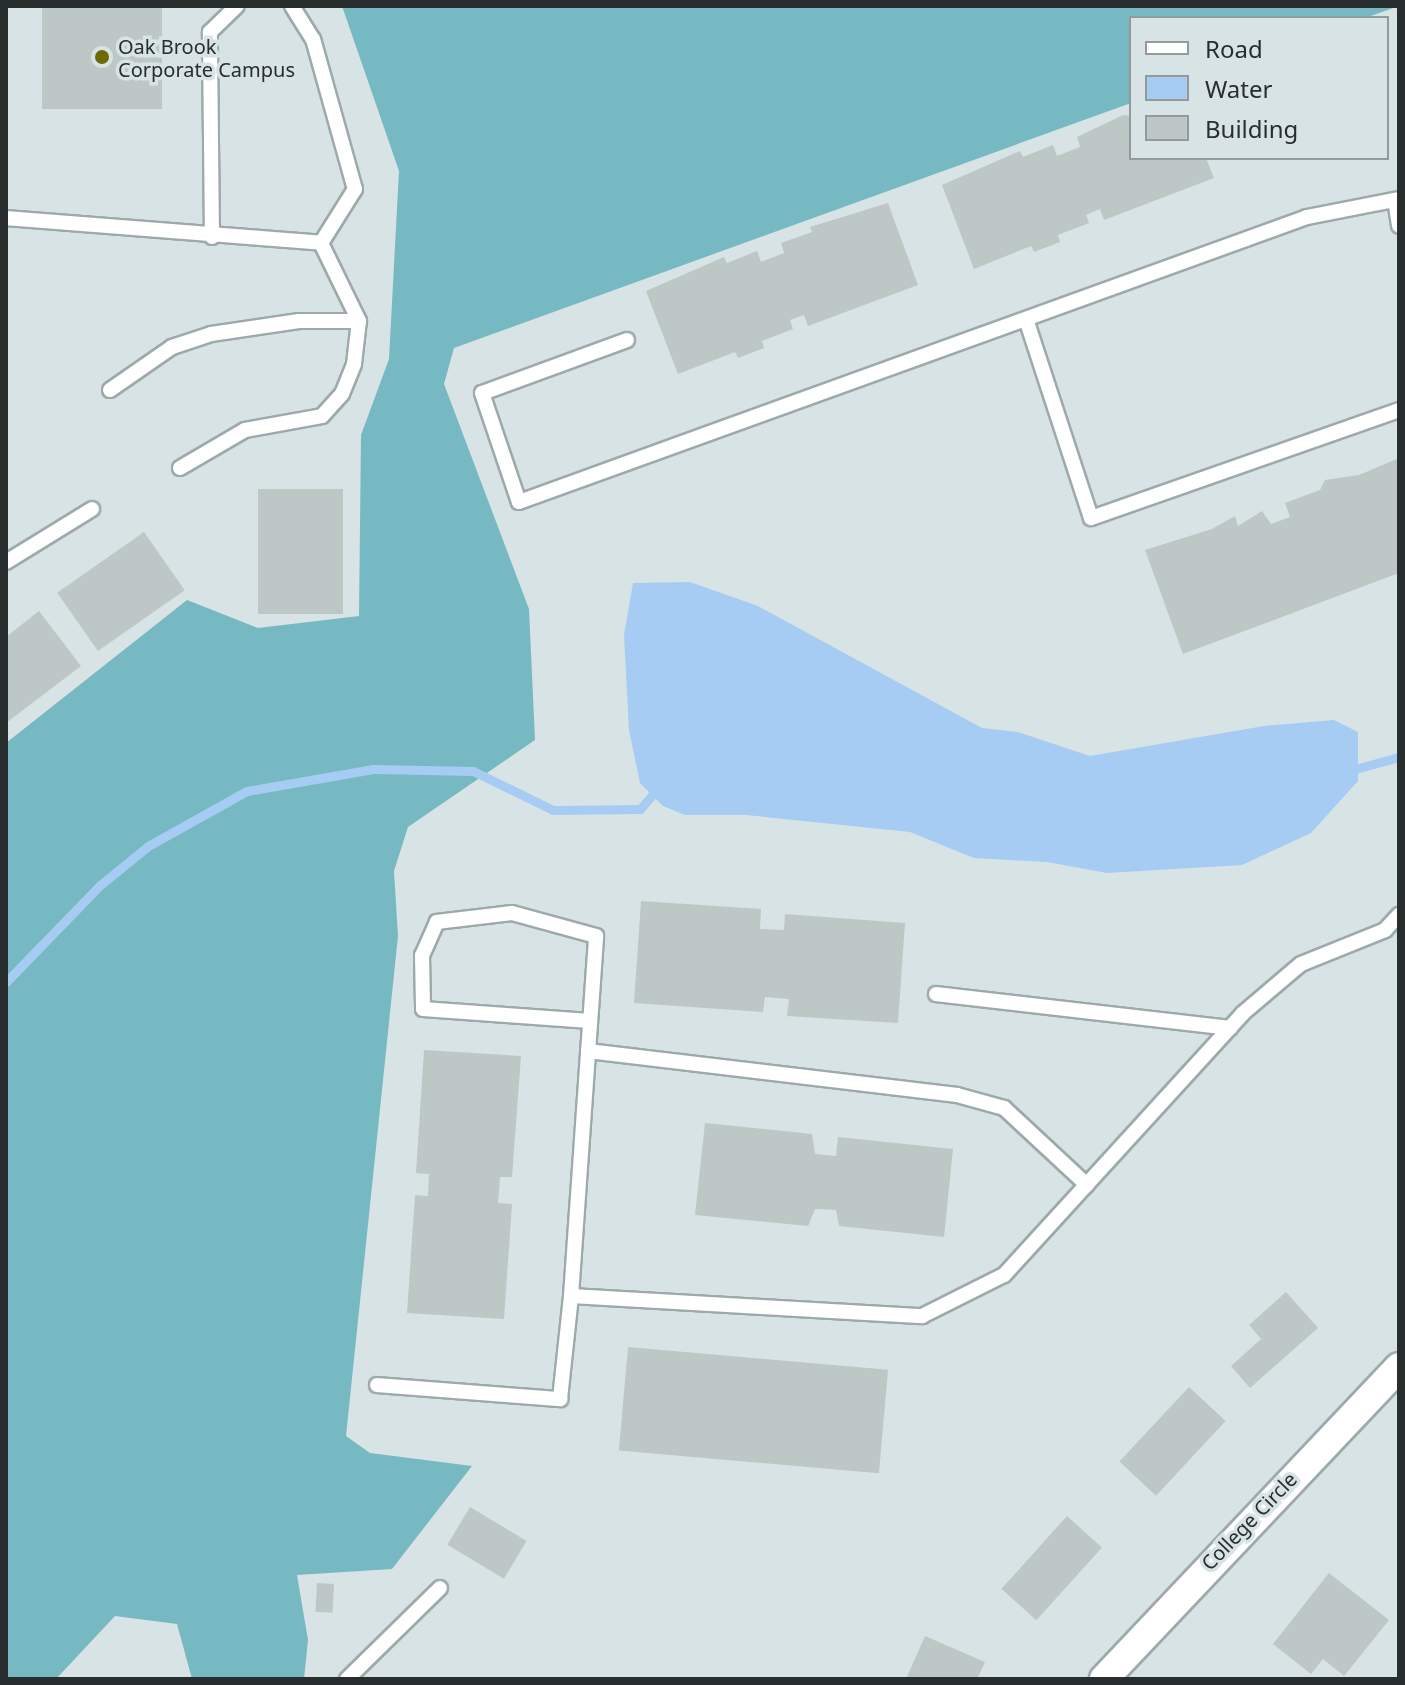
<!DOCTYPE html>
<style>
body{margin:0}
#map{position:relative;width:1405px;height:1685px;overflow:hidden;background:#d8e3e5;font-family:"Noto Sans",sans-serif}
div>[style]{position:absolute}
.forest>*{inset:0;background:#77b9c3}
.water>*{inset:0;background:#a6ccf3}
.stream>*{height:9px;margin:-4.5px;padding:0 4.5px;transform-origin:4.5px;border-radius:4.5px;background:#a6ccf3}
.building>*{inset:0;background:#bcc7c6;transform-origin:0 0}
.roads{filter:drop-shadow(2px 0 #9ea9ab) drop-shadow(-2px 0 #9ea9ab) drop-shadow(0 2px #9ea9ab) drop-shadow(0 -2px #9ea9ab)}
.lane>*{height:14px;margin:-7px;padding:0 7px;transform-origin:7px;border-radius:7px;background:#fff}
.street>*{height:28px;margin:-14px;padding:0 14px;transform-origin:14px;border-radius:14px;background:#fff}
.dots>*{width:22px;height:22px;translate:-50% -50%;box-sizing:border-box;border:4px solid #d8e3e5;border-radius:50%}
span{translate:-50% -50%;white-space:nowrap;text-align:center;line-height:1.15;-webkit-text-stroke:7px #d8e3e5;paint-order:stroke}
.poi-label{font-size:20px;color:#282d2d}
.left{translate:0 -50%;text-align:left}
.street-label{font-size:20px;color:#282d2d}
.frame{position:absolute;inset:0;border:8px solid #282d2d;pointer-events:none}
.legend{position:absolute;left:1129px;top:16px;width:260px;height:144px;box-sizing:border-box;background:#d8e3e5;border:2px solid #929a9b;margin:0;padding:10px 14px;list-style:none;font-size:24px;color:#282d2d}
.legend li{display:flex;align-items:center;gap:16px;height:40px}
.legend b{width:40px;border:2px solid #929a9b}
</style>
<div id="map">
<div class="forest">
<div style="clip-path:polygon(342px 6px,1399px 6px,1365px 18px,1131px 18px,1131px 103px,454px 348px,444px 384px,529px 609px,535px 740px,408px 827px,394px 871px,398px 936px,346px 1436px,370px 1453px,472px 1466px,392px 1569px,297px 1575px,308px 1640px,304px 1679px,192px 1679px,177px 1624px,115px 1616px,56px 1679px,6px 1679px,6px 743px,187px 600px,258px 628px,359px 616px,361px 435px,389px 359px,399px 171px)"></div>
</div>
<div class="water">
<div style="clip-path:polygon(690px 582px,758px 606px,982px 728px,1018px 732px,1090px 756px,1264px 726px,1334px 720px,1358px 732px,1358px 781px,1311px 833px,1242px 865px,1107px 873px,1047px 862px,974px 858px,910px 832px,746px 815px,685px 815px,663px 806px,640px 783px,629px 730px,624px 635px,633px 583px)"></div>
</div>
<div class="stream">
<div style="left:1348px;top:771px;width:53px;rotate:-15.4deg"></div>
<div style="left:6px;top:982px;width:134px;rotate:-45.9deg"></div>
<div style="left:99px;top:886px;width:63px;rotate:-39.2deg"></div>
<div style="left:148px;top:846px;width:113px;rotate:-29.1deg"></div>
<div style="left:247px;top:791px;width:128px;rotate:-9.9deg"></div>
<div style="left:373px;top:769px;width:100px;rotate:1.1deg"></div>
<div style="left:473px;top:771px;width:89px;rotate:26deg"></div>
<div style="left:553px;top:810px;width:87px;rotate:-0.7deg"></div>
<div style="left:640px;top:809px;width:18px;rotate:-49deg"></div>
<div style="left:652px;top:795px;width:11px;rotate:-15deg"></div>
</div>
<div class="building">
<div style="left:42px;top:6px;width:120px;height:103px"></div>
<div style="clip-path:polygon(1123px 115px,1131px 116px,1131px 158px,1206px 158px,1214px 178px,1104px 220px,1100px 209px,1086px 215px,1089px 223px,1058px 235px,1060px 242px,1034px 252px,1031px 246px,974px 269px,942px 185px,1020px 151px,1023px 157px,1053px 145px,1057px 156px,1080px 147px,1077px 137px)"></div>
<div style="clip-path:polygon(888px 203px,918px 285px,808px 326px,804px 315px,790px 320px,793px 329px,762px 341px,764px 348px,738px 358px,735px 352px,678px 374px,646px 291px,724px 257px,727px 263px,757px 251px,761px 262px,784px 253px,781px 243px,812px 232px,810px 227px)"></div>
<div style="clip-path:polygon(1399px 458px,1399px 573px,1183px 654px,1145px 550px,1212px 529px,1235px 516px,1238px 526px,1262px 511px,1271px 524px,1290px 517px,1285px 503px,1320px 490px,1325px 480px,1359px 475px)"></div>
<div style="left:343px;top:489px;width:125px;height:85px;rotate:90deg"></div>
<div style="left:144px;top:532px;width:71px;height:106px;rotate:55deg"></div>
<div style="clip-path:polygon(39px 611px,81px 666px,6px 723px,6px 637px)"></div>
<div style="clip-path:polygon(641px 901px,761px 909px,760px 929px,784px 930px,785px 914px,905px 923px,898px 1023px,787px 1016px,789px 999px,765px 997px,763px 1012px,634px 1003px)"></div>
<div style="clip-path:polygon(424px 1050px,521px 1056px,512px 1177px,500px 1177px,498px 1203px,512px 1204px,504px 1319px,407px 1313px,415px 1195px,428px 1196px,429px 1174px,416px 1173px)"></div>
<div style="clip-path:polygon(705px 1123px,812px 1134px,815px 1154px,836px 1156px,838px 1137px,953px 1149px,944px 1237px,839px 1226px,836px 1210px,815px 1209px,808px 1226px,695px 1215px)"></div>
<div style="clip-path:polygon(1286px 1292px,1318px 1328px,1250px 1388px,1231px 1366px,1261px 1339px,1249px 1325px)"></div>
<div style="left:628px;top:1347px;width:261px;height:104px;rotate:5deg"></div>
<div style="left:1189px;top:1387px;width:50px;height:102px;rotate:43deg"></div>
<div style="left:470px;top:1507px;width:66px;height:44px;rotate:31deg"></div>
<div style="left:1067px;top:1516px;width:47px;height:98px;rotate:42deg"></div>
<div style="clip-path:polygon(1329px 1573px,1389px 1620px,1344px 1676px,1323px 1659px,1311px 1674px,1273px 1644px)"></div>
<div style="left:317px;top:1583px;width:17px;height:29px;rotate:3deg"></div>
<div style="clip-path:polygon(925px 1636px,985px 1662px,977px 1679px,906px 1679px)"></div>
</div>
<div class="roads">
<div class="lane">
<div style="left:292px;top:6px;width:39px;rotate:58deg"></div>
<div style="left:313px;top:39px;width:156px;rotate:74.4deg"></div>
<div style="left:355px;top:189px;width:64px;rotate:122.2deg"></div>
<div style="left:1395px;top:200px;width:26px;rotate:81deg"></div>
<div style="left:6px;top:218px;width:316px;rotate:4.5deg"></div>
<div style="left:212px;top:237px;width:205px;rotate:-90.6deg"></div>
<div style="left:210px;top:32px;width:37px;rotate:-44deg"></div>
<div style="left:1027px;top:322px;width:206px;rotate:71.9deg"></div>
<div style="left:1091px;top:518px;width:326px;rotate:-19.3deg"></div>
<div style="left:627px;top:340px;width:154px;rotate:159.9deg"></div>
<div style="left:482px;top:393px;width:115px;rotate:71.3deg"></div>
<div style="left:519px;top:502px;width:838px;rotate:-19.88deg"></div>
<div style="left:1307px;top:217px;width:94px;rotate:-11.1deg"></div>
<div style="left:110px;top:390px;width:75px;rotate:-34.7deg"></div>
<div style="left:172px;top:347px;width:41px;rotate:-18.4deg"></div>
<div style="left:211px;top:334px;width:89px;rotate:-8.4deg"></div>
<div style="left:299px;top:321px;width:60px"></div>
<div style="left:180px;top:468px;width:75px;rotate:-30.3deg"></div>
<div style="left:245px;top:430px;width:78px;rotate:-10.3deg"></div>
<div style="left:322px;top:416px;width:30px;rotate:-48deg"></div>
<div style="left:342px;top:394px;width:32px;rotate:-68deg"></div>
<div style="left:354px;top:364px;width:43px;rotate:-83.4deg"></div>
<div style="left:359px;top:321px;width:87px;rotate:-116deg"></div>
<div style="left:6px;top:562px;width:101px;rotate:-31.6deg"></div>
<div style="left:936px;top:994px;width:296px;rotate:6.6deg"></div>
<div style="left:588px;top:1051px;width:372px;rotate:6.8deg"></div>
<div style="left:957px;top:1095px;width:49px;rotate:15.5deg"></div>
<div style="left:1004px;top:1108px;width:113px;rotate:42.9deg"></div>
<div style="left:571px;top:1296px;width:352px;rotate:3.3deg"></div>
<div style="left:922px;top:1316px;width:92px;rotate:-26.6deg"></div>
<div style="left:1004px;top:1275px;width:353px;rotate:-47.6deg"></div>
<div style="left:1242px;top:1014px;width:77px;rotate:-40.3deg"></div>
<div style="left:1301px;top:964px;width:91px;rotate:-22deg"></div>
<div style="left:1385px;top:930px;width:21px;rotate:-47deg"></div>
<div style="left:377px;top:1385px;width:184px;rotate:4.4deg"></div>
<div style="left:560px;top:1399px;width:104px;rotate:-83.9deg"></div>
<div style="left:571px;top:1296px;width:361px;rotate:-86deg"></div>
<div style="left:596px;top:936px;width:87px;rotate:-164.7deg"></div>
<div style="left:512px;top:913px;width:76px;rotate:173.2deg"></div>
<div style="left:437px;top:922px;width:36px;rotate:114deg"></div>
<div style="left:422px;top:955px;width:54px;rotate:88.9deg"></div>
<div style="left:423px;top:1009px;width:167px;rotate:4.1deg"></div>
<div style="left:347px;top:1679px;width:130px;rotate:-44.4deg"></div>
</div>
<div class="street">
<div style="left:1104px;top:1679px;width:429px;rotate:-46.6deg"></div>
</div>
</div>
<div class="dots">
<div style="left:102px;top:57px;background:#6d6a06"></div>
</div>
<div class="poi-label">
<span class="left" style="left:118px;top:58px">Oak Brook<br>Corporate Campus</span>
</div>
<div class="street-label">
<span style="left:1249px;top:1521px;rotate:-46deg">College Circle</span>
</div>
<div class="frame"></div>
<ul class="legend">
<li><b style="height:10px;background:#fff"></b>Road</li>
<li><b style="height:22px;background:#a6ccf3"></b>Water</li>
<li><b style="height:22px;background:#bcc7c6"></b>Building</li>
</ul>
</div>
